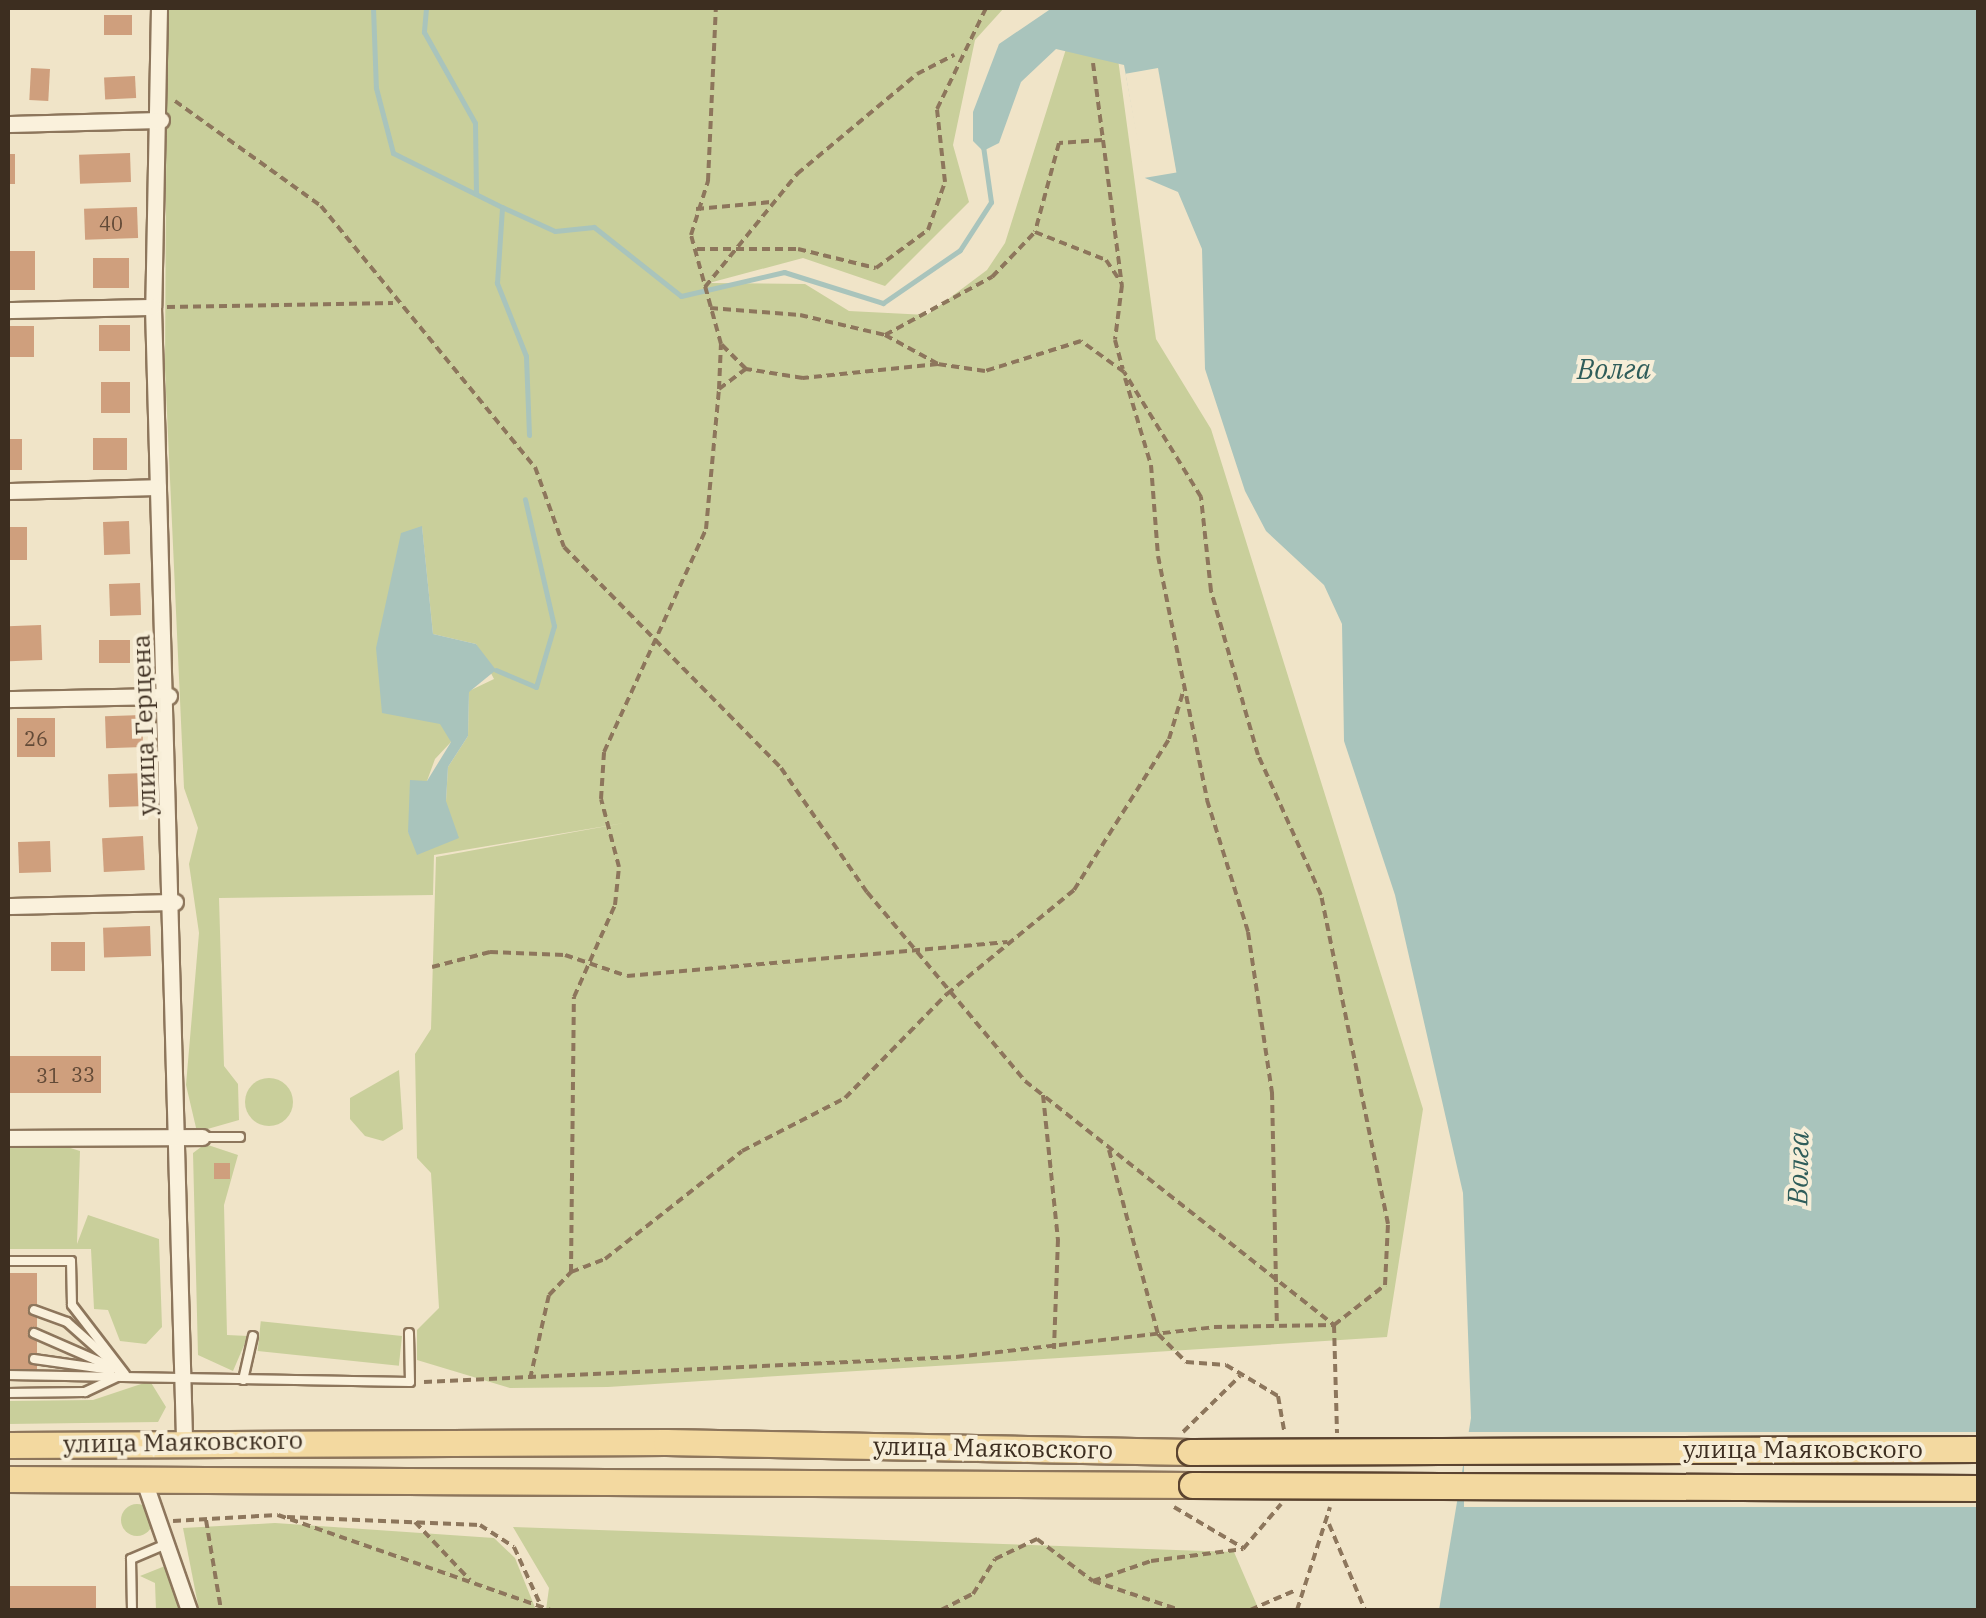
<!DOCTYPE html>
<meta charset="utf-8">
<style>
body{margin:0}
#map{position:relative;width:1986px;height:1618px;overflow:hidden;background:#f0e4c8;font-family:"IBM Plex Serif",serif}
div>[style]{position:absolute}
.green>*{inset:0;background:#c9cf9b;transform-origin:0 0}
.round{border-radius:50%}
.water>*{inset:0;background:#a9c4bc}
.pier>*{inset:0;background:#f0e4c8;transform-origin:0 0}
.stream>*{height:5px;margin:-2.5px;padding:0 2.5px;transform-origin:2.5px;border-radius:2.5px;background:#a9c4bc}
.building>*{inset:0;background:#cf9f7d;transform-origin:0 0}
.path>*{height:4px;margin-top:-2px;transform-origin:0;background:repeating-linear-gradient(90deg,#8d765c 0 8px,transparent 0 13px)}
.roads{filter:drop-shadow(2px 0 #8d765c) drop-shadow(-2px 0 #8d765c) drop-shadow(0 2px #8d765c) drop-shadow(0 -2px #8d765c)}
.service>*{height:8px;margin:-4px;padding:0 4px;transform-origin:4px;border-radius:4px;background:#faf1dc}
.minor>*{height:15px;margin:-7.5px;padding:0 7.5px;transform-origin:7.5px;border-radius:7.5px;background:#faf1dc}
.primary>*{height:25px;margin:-12.5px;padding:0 12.5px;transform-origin:12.5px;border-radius:12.5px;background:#f3d9a0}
.bridges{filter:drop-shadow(2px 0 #5b4430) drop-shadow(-2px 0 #5b4430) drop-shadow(0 2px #5b4430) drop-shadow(0 -2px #5b4430)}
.primary-bridge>*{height:25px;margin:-12.5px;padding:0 12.5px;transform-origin:12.5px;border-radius:12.5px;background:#f3d9a0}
span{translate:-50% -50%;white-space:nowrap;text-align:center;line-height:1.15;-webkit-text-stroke:8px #f7eed8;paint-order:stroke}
.number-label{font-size:20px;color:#624a37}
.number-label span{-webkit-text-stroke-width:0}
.street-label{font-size:25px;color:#3d2e20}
.water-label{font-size:28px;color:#2f5d5a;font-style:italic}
.frame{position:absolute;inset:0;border:10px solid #3d2e20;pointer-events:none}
</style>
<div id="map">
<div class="green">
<div style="clip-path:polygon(evenodd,167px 8px,1004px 8px,975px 40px,953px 145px,969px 202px,885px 286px,803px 258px,709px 283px,805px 284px,849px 311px,927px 315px,987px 270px,1005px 243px,1066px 49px,1118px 59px,1156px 339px,1211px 429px,1423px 1109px,1387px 1337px,608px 1387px,510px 1388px,417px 1360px,417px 1330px,439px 1308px,431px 1173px,417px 1158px,415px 1054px,431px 1029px,436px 857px,624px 823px,434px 855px,433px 895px,219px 898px,224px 1066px,238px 1084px,239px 1120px,197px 1132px,186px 1085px,199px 933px,189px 864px,198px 828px,184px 788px,165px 369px,167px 8px,422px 527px,433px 634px,476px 644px,494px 679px,469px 691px,468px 736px,448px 767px,446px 801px,408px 833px,435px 759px,451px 742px,401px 534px,422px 527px)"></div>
<div style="clip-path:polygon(399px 1070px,403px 1129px,383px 1141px,365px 1136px,350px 1119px,350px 1098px)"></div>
<div class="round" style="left:245px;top:1078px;width:48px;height:48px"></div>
<div style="clip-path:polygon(205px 1144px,238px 1155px,224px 1205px,227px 1335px,248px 1336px,233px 1371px,198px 1355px,193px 1153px)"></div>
<div style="clip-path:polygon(64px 1146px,80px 1151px,77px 1244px,88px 1215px,159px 1239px,162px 1327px,146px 1344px,120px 1341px,108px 1310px,94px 1309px,91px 1249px,8px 1249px,8px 1147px)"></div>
<div style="left:402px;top:1336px;width:30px;height:142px;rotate:96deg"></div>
<div style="clip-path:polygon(150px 1381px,166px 1407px,158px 1422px,8px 1424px,8px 1401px,93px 1400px)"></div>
<div class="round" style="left:121px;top:1504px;width:32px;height:32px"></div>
<div style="clip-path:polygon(275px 1523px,494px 1538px,515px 1558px,536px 1610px,199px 1610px,183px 1528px)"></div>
<div style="clip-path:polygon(513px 1527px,1234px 1552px,1259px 1610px,546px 1610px,549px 1588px)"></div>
<div style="clip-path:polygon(170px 1564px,180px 1610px,156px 1610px,155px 1583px,140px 1576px)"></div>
</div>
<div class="water">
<div style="clip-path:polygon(1052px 8px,1978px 8px,1978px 1610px,1439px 1610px,1471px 1418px,1463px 1193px,1395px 895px,1344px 741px,1342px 624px,1324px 585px,1266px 531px,1245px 491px,1205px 369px,1202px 249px,1178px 192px,1145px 178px,1124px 65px,1056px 49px,1021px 82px,999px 143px,983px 151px,973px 141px,973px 112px,999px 44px)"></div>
<div style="clip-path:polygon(422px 526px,433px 634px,476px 644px,496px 670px,469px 692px,468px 736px,448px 767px,446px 801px,459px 838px,417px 855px,408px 832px,410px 780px,427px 781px,451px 742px,440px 724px,382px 713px,376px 648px,401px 533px)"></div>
</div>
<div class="pier">
<div style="left:1158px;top:68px;width:106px;height:33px;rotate:80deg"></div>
<div style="left:1978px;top:1432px;width:75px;height:514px;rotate:90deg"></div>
</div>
<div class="stream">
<div style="left:373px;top:8px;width:80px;rotate:87.9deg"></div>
<div style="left:376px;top:88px;width:67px;rotate:75.3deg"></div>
<div style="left:393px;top:153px;width:122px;rotate:26.4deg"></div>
<div style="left:426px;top:8px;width:24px;rotate:95deg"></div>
<div style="left:424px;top:32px;width:104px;rotate:60.7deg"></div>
<div style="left:475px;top:123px;width:71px;rotate:89.2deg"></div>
<div style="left:529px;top:435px;width:79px;rotate:-92.2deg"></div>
<div style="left:526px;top:356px;width:79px;rotate:-111.7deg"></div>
<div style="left:497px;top:283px;width:76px;rotate:-86.2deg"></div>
<div style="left:502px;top:207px;width:58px;rotate:24.4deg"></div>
<div style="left:555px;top:231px;width:39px;rotate:-6deg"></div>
<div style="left:594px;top:227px;width:111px;rotate:38.4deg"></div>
<div style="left:681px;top:296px;width:106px;rotate:-13.1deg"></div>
<div style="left:784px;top:272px;width:104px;rotate:17.4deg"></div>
<div style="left:883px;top:303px;width:93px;rotate:-34.5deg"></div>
<div style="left:960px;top:250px;width:57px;rotate:-57.1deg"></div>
<div style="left:991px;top:202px;width:57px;rotate:-98.1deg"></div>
<div style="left:496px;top:670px;width:43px;rotate:23deg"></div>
<div style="left:536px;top:687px;width:64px;rotate:-73.6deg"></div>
<div style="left:554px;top:626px;width:130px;rotate:-102.9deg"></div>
</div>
<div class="building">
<div style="left:104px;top:15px;width:28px;height:20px"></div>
<div style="left:31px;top:68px;width:19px;height:32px;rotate:3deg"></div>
<div style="left:135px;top:76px;width:22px;height:31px;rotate:87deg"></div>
<div style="left:130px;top:153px;width:29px;height:51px;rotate:88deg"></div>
<div style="left:8px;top:154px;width:7px;height:30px"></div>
<div style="left:137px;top:207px;width:31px;height:53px;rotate:88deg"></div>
<div style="left:8px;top:251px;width:27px;height:39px"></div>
<div style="left:129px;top:258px;width:30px;height:36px;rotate:90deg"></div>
<div style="left:130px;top:325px;width:26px;height:31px;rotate:90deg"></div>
<div style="left:8px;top:326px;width:26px;height:31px"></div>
<div style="left:101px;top:382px;width:29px;height:31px"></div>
<div style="left:127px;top:438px;width:32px;height:34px;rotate:90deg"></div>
<div style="left:8px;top:439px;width:14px;height:31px"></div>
<div style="left:129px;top:521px;width:33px;height:26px;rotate:88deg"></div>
<div style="left:27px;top:527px;width:33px;height:19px;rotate:90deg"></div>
<div style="left:140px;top:583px;width:32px;height:31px;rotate:88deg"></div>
<div style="left:41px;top:625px;width:35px;height:33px;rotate:88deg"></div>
<div style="left:99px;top:640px;width:31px;height:23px"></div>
<div style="left:142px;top:715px;width:32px;height:37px;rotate:88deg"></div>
<div style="left:55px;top:718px;width:39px;height:38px;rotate:90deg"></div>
<div style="left:145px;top:773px;width:33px;height:37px;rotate:88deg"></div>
<div style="left:143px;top:836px;width:34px;height:41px;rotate:87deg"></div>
<div style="left:50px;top:841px;width:31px;height:32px;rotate:88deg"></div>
<div style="left:150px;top:926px;width:30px;height:47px;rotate:88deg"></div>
<div style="left:51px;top:942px;width:34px;height:29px"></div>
<div style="left:101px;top:1056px;width:37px;height:93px;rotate:90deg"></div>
<div style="left:214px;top:1163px;width:16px;height:16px"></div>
<div style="left:8px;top:1273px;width:29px;height:99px"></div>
<div style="left:8px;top:1586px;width:88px;height:24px"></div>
</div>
<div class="path">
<div style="left:1093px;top:63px;width:224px;rotate:82.6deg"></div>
<div style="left:1122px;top:285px;width:55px;rotate:97.3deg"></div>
<div style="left:1115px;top:340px;width:30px;rotate:75deg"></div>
<div style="left:175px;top:101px;width:180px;rotate:35.7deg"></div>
<div style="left:321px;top:206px;width:338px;rotate:50.7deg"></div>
<div style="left:535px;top:467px;width:85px;rotate:70.1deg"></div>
<div style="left:564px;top:547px;width:310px;rotate:45.5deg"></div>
<div style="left:781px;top:768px;width:151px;rotate:55.3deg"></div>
<div style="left:867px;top:892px;width:246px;rotate:50.1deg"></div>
<div style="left:1025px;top:1081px;width:394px;rotate:38.3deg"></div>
<div style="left:1334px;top:1325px;width:108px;rotate:88.4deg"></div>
<div style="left:1102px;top:140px;width:43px;rotate:176deg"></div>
<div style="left:1059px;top:143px;width:92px;rotate:105.1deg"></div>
<div style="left:1035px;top:232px;width:76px;rotate:21.5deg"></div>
<div style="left:1106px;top:260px;width:27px;rotate:56deg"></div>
<div style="left:696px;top:209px;width:75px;rotate:-5.3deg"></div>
<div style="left:697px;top:249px;width:101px"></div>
<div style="left:798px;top:249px;width:80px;rotate:13.7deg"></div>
<div style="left:876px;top:268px;width:64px;rotate:-36.2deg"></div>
<div style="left:928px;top:230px;width:51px;rotate:-70.5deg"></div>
<div style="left:945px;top:182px;width:73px;rotate:-96.3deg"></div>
<div style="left:937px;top:109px;width:112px;rotate:-64.1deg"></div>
<div style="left:705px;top:287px;width:146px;rotate:-50.8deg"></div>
<div style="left:797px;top:174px;width:156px;rotate:-39.8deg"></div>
<div style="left:917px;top:74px;width:42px;rotate:-27.2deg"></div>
<div style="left:167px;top:307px;width:226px;rotate:-1deg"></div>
<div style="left:710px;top:308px;width:90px;rotate:4.4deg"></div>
<div style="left:800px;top:315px;width:87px;rotate:13.2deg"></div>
<div style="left:885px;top:335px;width:60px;rotate:28.7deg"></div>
<div style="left:885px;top:335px;width:122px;rotate:-28.5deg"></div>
<div style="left:992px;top:277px;width:62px;rotate:-46.3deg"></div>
<div style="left:1125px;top:378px;width:91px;rotate:73.4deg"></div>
<div style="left:1151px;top:465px;width:91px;rotate:85.6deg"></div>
<div style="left:1158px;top:556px;width:249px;rotate:78.6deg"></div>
<div style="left:1207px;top:800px;width:138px;rotate:72.7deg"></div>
<div style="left:1248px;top:932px;width:162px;rotate:81.5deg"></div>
<div style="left:1272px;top:1092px;width:234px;rotate:88.8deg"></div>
<div style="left:719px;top:389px;width:45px;rotate:-87.5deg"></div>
<div style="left:432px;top:967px;width:60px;rotate:-14.5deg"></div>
<div style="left:490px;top:952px;width:75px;rotate:2.3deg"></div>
<div style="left:565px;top:955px;width:65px;rotate:18.7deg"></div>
<div style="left:627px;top:976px;width:382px;rotate:-5.1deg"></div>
<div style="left:1043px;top:1095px;width:145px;rotate:84.1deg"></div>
<div style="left:1058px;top:1239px;width:110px;rotate:92.1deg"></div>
<div style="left:1109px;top:1150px;width:190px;rotate:75.1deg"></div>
<div style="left:1158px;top:1334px;width:40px;rotate:45deg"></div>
<div style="left:1186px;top:1362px;width:40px;rotate:4.3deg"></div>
<div style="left:1226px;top:1365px;width:61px;rotate:30.8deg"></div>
<div style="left:1278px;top:1396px;width:35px;rotate:80deg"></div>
<div style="left:571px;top:1272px;width:275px;rotate:-89.4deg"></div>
<div style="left:574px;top:997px;width:101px;rotate:-66deg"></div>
<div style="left:615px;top:905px;width:38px;rotate:-84deg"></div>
<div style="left:619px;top:867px;width:70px;rotate:-104.8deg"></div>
<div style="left:601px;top:799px;width:47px;rotate:-86.3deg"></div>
<div style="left:604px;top:752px;width:245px;rotate:-65.4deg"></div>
<div style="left:706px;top:529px;width:141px;rotate:-84.7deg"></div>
<div style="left:719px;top:389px;width:34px;rotate:-37deg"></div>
<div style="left:530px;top:1379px;width:86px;rotate:-77.3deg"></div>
<div style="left:549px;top:1295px;width:32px;rotate:-46deg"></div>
<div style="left:571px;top:1272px;width:36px;rotate:-21deg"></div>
<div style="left:605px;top:1259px;width:174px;rotate:-38.2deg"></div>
<div style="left:742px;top:1151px;width:116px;rotate:-27.2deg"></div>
<div style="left:845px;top:1098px;width:146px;rotate:-45.6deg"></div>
<div style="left:947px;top:994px;width:164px;rotate:-39.3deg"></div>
<div style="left:1074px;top:890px;width:178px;rotate:-57.8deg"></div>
<div style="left:1169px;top:739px;width:52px;rotate:-73.3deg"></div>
<div style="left:424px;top:1382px;width:533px;rotate:-2.69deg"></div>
<div style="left:956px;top:1357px;width:260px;rotate:-6.6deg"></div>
<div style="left:1214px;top:1327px;width:120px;rotate:-1deg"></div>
<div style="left:1334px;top:1325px;width:65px;rotate:-38.1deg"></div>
<div style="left:1385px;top:1285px;width:61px;rotate:-87.2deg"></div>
<div style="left:1388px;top:1224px;width:336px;rotate:-101.5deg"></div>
<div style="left:1321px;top:895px;width:154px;rotate:-114.2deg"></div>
<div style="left:1258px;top:755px;width:171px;rotate:-106deg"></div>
<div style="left:1211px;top:591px;width:95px;rotate:-96.1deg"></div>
<div style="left:1201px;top:497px;width:147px;rotate:-121.6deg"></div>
<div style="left:1124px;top:372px;width:53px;rotate:-144.2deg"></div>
<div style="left:1081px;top:341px;width:101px;rotate:162.6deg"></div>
<div style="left:985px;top:371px;width:48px;rotate:-171.5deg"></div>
<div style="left:938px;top:364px;width:136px;rotate:174.1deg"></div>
<div style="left:803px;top:378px;width:58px;rotate:-171deg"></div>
<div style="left:746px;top:369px;width:35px;rotate:-135deg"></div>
<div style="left:721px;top:344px;width:113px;rotate:-105.4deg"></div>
<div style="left:691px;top:235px;width:57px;rotate:-72.5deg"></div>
<div style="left:708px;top:181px;width:173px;rotate:-87.4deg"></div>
<div style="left:1183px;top:1432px;width:80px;rotate:-44.5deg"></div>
<div style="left:1174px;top:1507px;width:80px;rotate:30.7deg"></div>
<div style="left:287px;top:1517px;width:193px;rotate:2.4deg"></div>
<div style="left:480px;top:1525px;width:40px;rotate:32.9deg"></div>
<div style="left:514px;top:1547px;width:65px;rotate:65.4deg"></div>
<div style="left:206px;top:1520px;width:91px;rotate:80.5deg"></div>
<div style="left:173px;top:1521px;width:105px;rotate:-3.3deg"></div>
<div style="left:278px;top:1515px;width:289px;rotate:19.2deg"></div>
<div style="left:415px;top:1522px;width:80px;rotate:46.5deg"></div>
<div style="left:1329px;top:1524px;width:93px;rotate:67.3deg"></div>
<div style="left:1093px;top:1581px;width:61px;rotate:-19deg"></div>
<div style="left:1151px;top:1561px;width:93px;rotate:-7.4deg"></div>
<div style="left:1243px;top:1549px;width:59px;rotate:-49.8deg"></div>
<div style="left:941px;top:1610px;width:36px;rotate:-27deg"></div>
<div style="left:973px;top:1594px;width:41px;rotate:-57.8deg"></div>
<div style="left:995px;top:1559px;width:47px;rotate:-25.5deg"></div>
<div style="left:1037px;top:1539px;width:70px;rotate:36.9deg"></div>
<div style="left:1093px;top:1581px;width:92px;rotate:18.4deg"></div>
<div style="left:1250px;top:1610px;width:50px;rotate:-23.5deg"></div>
<div style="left:1297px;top:1610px;width:108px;rotate:-72.2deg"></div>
</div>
<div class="roads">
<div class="service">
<div style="left:202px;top:1137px;width:38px"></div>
<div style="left:8px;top:1261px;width:63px"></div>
<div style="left:71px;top:1261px;width:44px;rotate:88.7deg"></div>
<div style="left:72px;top:1305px;width:87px;rotate:52.5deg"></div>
<div style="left:34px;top:1310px;width:35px;rotate:20deg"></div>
<div style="left:67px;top:1322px;width:59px;rotate:41.6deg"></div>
<div style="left:34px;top:1333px;width:95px;rotate:23.6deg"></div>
<div style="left:34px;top:1359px;width:78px;rotate:8.1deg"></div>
<div style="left:8px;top:1375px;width:402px;rotate:1deg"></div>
<div style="left:410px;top:1382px;width:49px;rotate:-91.2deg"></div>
<div style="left:243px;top:1380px;width:45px;rotate:-77.2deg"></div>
<div style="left:8px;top:1393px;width:77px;rotate:-0.7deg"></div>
<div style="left:85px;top:1392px;width:40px;rotate:-25deg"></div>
<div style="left:132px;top:1610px;width:51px;rotate:-91.1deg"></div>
<div style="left:131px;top:1559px;width:39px;rotate:-23deg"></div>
</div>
<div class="minor">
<div style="left:159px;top:8px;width:299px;rotate:91.1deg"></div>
<div style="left:153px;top:307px;width:1134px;rotate:88.43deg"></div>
<div style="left:8px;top:124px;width:153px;rotate:-1.5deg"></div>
<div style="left:8px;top:310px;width:145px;rotate:-1.2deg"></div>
<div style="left:8px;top:491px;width:150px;rotate:-1.5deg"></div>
<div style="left:8px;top:699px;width:161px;rotate:-1.1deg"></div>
<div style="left:8px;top:906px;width:167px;rotate:-1.4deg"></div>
<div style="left:8px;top:1138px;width:194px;rotate:-0.3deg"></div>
<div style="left:143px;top:1478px;width:140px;rotate:70.8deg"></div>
</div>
<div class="primary">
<div style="left:8px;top:1445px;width:658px;rotate:-0.26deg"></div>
<div style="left:666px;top:1442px;width:524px;rotate:1.09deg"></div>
<div style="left:8px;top:1479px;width:1184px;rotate:0.29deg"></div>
</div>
</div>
<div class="bridges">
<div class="primary-bridge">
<div style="left:1190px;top:1452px;width:788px;rotate:-0.22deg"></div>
<div style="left:1192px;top:1485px;width:786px;rotate:0.22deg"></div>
</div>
</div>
<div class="number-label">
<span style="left:111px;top:223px">40</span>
<span style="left:36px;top:738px">26</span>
<span style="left:83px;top:1074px">33</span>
<span style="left:48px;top:1075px">31</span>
</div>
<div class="street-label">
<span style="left:144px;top:725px;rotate:-92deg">улица Герцена</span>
<span style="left:183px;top:1442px;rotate:-1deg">улица Маяковского</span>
<span style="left:993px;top:1448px;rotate:1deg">улица Маяковского</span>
<span style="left:1803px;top:1449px">улица Маяковского</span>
</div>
<div class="water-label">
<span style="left:1614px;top:369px">Волга</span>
<span style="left:1798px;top:1168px;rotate:-89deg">Волга</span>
</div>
<div class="frame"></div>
</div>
